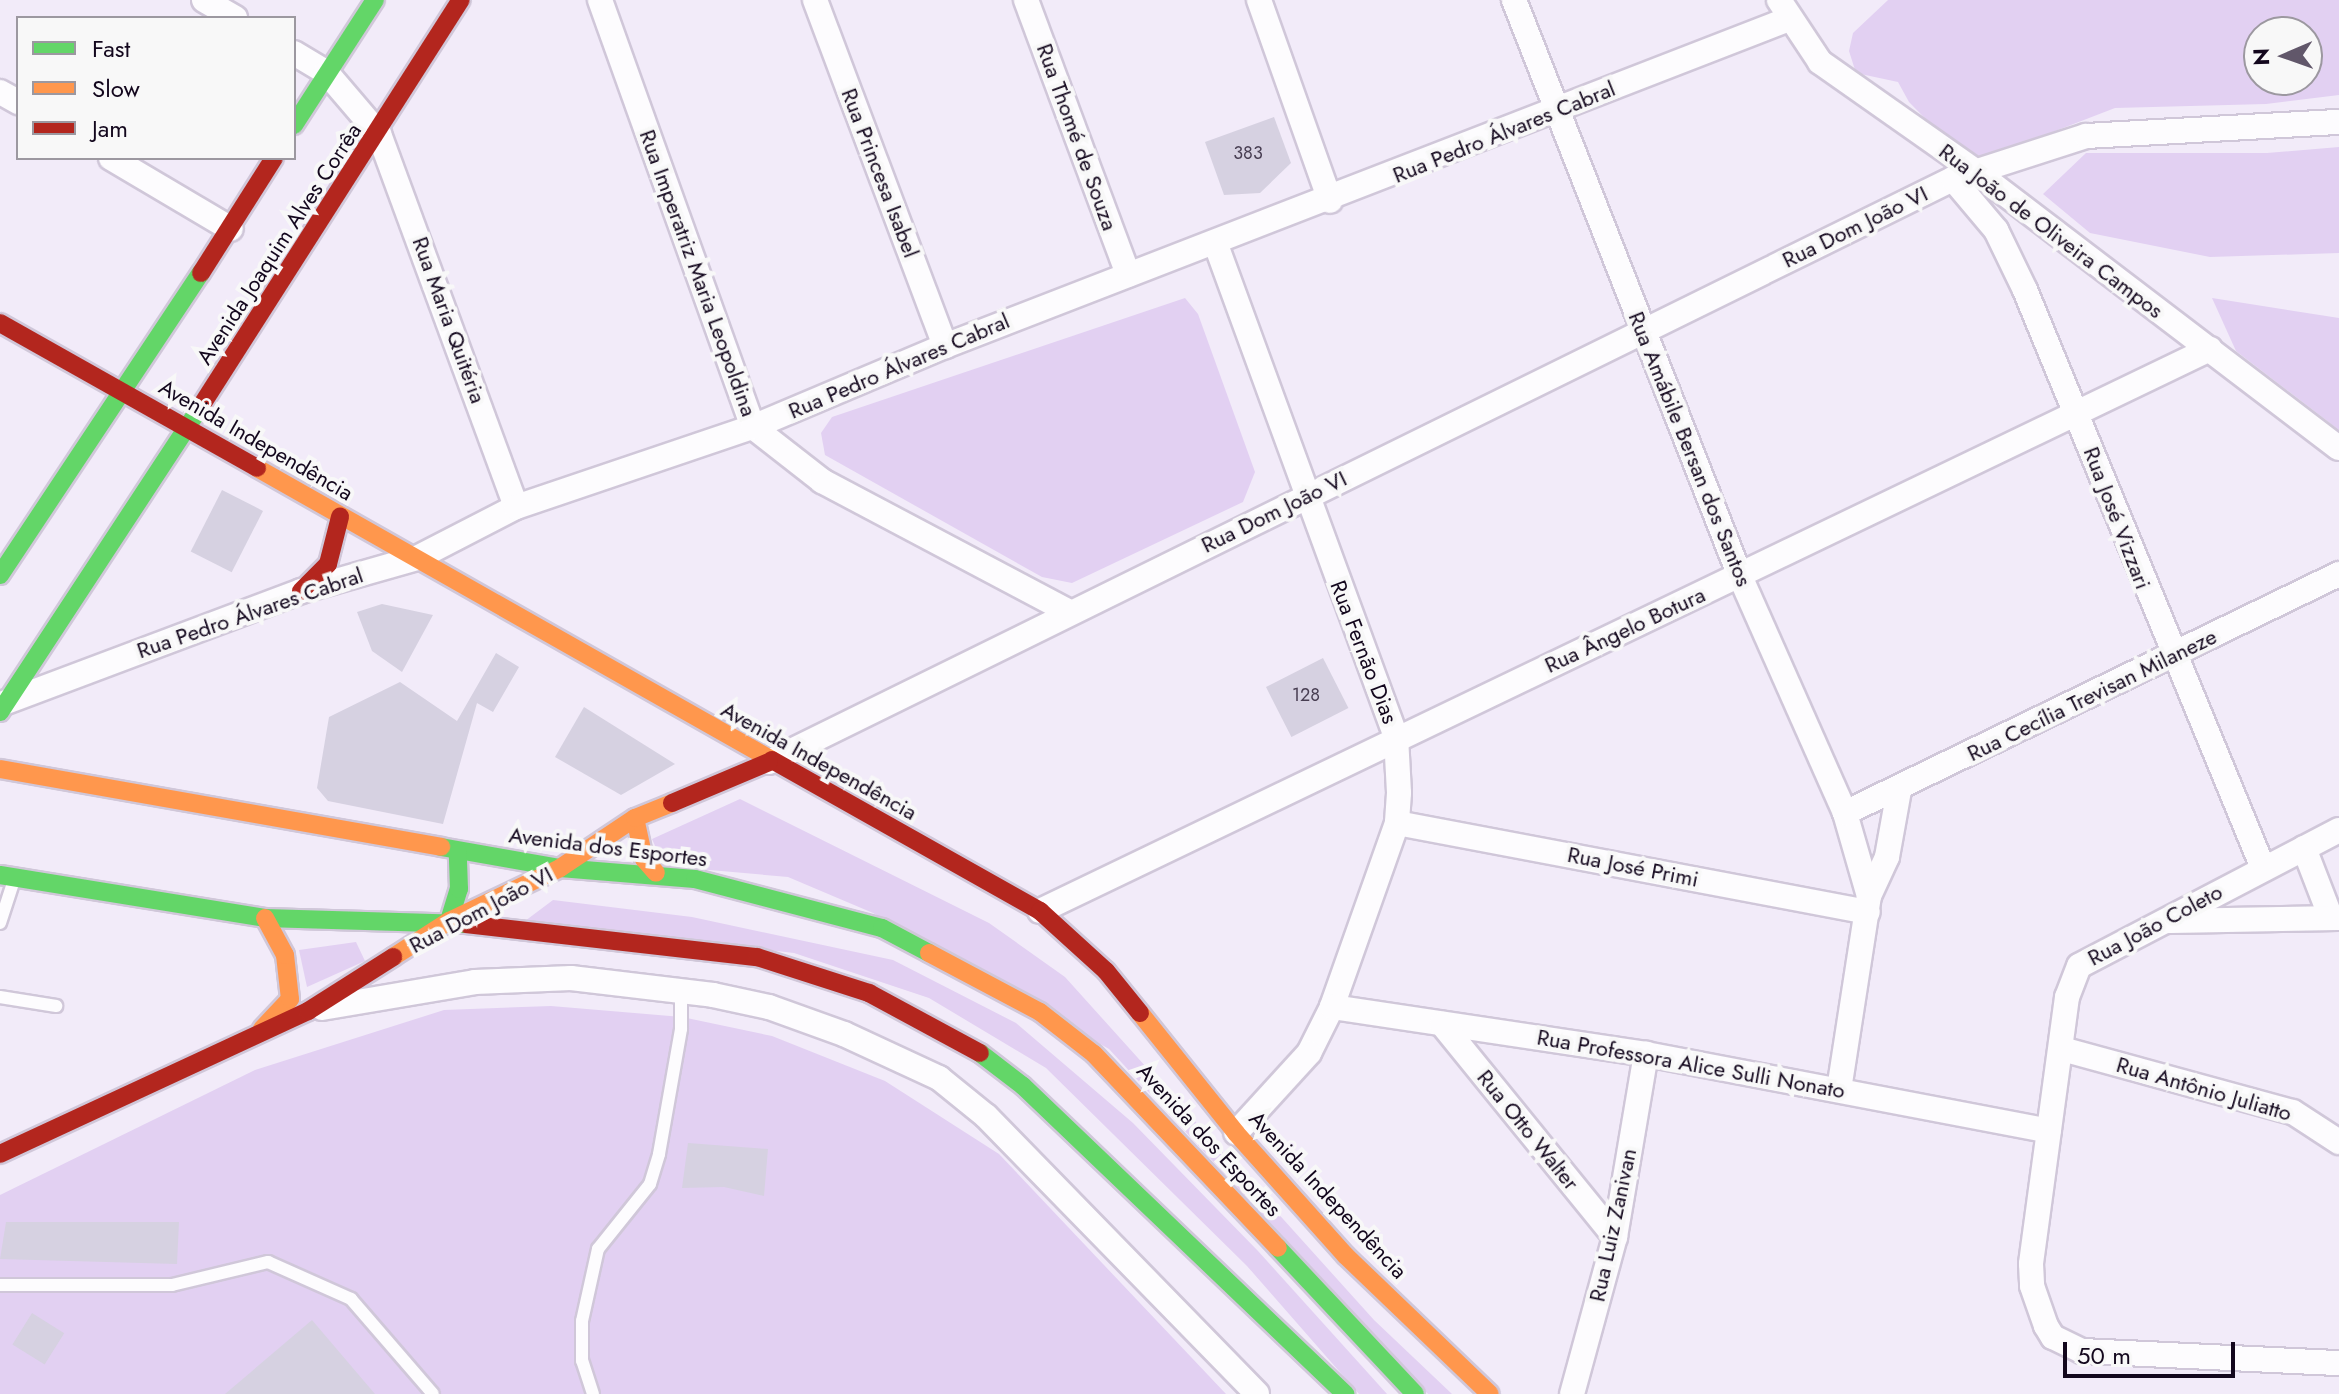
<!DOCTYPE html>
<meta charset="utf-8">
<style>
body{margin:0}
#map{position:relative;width:2339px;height:1394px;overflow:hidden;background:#f2ebf9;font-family:Jost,sans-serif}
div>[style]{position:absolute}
.green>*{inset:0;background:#e2d0f2}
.building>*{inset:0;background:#d6d1e1;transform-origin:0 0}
.roads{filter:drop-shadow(2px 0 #d0c7d9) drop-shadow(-2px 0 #d0c7d9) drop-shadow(0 2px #d0c7d9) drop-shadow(0 -2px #d0c7d9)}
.lane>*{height:12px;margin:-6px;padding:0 6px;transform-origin:6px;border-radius:6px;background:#fdfcfe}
.street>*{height:24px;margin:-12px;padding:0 12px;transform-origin:12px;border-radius:12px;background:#fdfcfe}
.fast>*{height:18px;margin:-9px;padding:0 9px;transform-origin:9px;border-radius:9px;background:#63d668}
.slow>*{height:18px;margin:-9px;padding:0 9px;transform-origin:9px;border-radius:9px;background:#ff974d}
.jam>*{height:18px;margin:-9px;padding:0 9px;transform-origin:9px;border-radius:9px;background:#b3261e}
span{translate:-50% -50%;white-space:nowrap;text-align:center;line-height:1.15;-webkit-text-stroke:8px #f8f8f8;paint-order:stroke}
.number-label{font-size:18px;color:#483e52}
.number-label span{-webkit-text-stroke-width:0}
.street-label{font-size:22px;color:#13071d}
.legend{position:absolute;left:16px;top:16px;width:280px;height:144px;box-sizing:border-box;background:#f8f8f8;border:2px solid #9c98a0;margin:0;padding:10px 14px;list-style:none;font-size:24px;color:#13071d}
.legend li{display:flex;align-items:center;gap:16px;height:40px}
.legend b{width:40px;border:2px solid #9c98a0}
.north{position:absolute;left:2243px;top:16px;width:80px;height:80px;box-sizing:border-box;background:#f8f8f8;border:2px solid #9c98a0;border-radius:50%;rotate:268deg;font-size:22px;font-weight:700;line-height:32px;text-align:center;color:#13071d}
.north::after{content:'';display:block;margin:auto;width:28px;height:36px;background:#61576a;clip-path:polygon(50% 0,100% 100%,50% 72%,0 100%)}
.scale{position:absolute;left:2063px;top:1342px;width:172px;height:36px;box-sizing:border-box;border:4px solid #13071d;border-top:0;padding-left:10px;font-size:24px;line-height:28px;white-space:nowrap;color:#13071d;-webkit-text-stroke:6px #f8f8f8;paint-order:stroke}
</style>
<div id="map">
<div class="green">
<div style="clip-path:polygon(evenodd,1888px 0,2339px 0,2339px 95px,2266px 104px,2115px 108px,1985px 158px,1951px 145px,1909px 102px,1898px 82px,1856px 73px,1849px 51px,1853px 33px,1888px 0,2259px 32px,2307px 32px,2307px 80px,2259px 80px,2259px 32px)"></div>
<div style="clip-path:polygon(2339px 147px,2339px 253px,2210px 257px,2090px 233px,2043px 194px,2086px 153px,2267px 153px)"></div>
<div style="clip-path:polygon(1185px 298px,1198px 314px,1255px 472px,1243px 502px,1072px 583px,1042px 577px,825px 455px,821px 433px,832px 417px)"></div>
<div style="clip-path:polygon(2212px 298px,2339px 318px,2339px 430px,2236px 351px)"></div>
<div style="clip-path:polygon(740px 799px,989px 923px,1065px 977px,1374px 1320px,1452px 1394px,1428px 1394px,1109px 1049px,873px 913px,788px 877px,664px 866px,652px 839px)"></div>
<div style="clip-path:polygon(553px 900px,692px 917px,893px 960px,1016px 1023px,1133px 1123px,1258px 1251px,1387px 1394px,1359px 1394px,1247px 1266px,1046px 1068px,929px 998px,794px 953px,525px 921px)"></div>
<div style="clip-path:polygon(356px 942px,365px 961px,307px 987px,299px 950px)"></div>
<div style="clip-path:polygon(551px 1006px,682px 1017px,772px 1036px,885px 1081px,999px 1154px,1226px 1394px,0 1394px,0 1195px,255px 1070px,444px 1010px)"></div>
</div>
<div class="building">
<div style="clip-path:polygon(1274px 117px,1291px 163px,1260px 193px,1224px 195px,1205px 142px)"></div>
<div style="left:222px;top:490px;width:46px;height:69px;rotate:27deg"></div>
<div style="clip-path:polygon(382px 604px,433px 615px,402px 672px,372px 651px,357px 612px)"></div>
<div style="clip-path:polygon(496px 653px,519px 667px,493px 712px,477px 703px,443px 824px,328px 801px,317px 788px,329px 717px,400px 682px,457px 721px)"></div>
<div style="left:1323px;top:658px;width:56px;height:64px;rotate:63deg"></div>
<div style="clip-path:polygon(584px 707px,675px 764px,621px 795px,555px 757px)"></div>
<div style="clip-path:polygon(688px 1143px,768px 1149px,764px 1196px,724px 1187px,682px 1188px)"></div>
<div style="clip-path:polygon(6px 1222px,179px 1222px,177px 1264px,0 1259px)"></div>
<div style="left:32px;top:1313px;width:38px;height:37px;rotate:32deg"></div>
<div style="clip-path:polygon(312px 1320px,375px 1394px,225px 1394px)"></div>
</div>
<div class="roads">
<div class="lane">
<div style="left:0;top:923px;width:45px;rotate:-72deg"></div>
<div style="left:0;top:997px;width:57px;rotate:9.1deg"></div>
<div style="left:0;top:1285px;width:172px"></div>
<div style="left:172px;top:1285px;width:99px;rotate:-13.5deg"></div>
<div style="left:268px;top:1262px;width:91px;rotate:24deg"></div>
<div style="left:351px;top:1299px;width:125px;rotate:49.2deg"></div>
<div style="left:593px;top:1394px;width:35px;rotate:-108deg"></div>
<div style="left:582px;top:1361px;width:40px;rotate:-90deg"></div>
<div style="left:582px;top:1321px;width:74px;rotate:-77.5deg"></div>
<div style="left:598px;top:1249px;width:83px;rotate:-51.3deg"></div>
<div style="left:650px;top:1184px;width:31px;rotate:-73deg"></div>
<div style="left:659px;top:1154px;width:127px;rotate:-80deg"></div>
<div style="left:681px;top:1029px;width:38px;rotate:-90deg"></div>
</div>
<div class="street">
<div style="left:204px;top:0;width:36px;rotate:30deg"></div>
<div style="left:600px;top:0;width:454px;rotate:70.3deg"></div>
<div style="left:753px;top:427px;width:88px;rotate:38deg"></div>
<div style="left:822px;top:481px;width:280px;rotate:27.9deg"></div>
<div style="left:815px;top:0;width:370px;rotate:69.4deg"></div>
<div style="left:1026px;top:0;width:293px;rotate:69.6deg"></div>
<div style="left:1259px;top:0;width:213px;rotate:70.5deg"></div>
<div style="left:1514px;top:0;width:619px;rotate:68.58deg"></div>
<div style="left:1740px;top:576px;width:259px;rotate:66.1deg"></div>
<div style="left:1845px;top:813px;width:86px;rotate:73.9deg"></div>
<div style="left:1869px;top:896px;width:195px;rotate:98.8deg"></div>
<div style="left:1779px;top:0;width:74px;rotate:56.5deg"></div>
<div style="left:1820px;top:62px;width:189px;rotate:35.1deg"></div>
<div style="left:1975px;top:171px;width:457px;rotate:37.3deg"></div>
<div style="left:294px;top:53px;width:37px;rotate:31deg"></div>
<div style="left:326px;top:72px;width:82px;rotate:49.5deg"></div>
<div style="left:379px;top:134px;width:397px;rotate:69.8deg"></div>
<div style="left:0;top:92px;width:21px;rotate:29deg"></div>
<div style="left:111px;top:158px;width:139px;rotate:30.6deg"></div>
<div style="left:1953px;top:179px;width:67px;rotate:49.9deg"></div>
<div style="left:1996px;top:230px;width:67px;rotate:64.2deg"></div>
<div style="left:2025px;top:290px;width:625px;rotate:67.62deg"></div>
<div style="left:1215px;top:242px;width:527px;rotate:69.91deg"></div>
<div style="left:1396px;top:737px;width:56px;rotate:86.9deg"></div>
<div style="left:1399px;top:793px;width:30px;rotate:94deg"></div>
<div style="left:1397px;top:823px;width:195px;rotate:109.5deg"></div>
<div style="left:1332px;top:1007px;width:51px;rotate:116.6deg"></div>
<div style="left:1309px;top:1053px;width:108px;rotate:132.4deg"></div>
<div style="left:6px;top:702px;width:315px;rotate:-20.6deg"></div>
<div style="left:301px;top:591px;width:121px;rotate:-15.9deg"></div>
<div style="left:417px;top:558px;width:111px;rotate:-27.3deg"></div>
<div style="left:516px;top:507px;width:250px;rotate:-18.7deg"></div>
<div style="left:753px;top:427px;width:208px;rotate:-22.9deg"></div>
<div style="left:945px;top:346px;width:905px;rotate:-21.18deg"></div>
<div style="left:769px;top:762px;width:1320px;rotate:-26.22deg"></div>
<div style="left:1953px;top:179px;width:140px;rotate:-17.9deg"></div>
<div style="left:2086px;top:136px;width:253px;rotate:-3.2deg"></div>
<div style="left:1845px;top:813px;width:549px;rotate:-25.82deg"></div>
<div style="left:1397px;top:823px;width:479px;rotate:10.7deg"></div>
<div style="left:2339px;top:830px;width:293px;rotate:152.4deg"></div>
<div style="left:2079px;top:966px;width:33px;rotate:111deg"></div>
<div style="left:2067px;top:997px;width:269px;rotate:97.7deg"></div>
<div style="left:2031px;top:1264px;width:22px;rotate:87deg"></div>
<div style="left:2032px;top:1286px;width:42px;rotate:70.7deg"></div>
<div style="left:2046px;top:1326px;width:13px;rotate:58deg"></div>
<div style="left:2053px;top:1337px;width:32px;rotate:26deg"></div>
<div style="left:2082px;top:1351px;width:257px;rotate:2.7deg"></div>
<div style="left:2304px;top:848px;width:75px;rotate:68.9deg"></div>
<div style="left:1869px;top:896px;width:43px;rotate:-65.2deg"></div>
<div style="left:1887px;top:857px;width:68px;rotate:-79.8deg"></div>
<div style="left:1040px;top:911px;width:1298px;rotate:-25.66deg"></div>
<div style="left:2169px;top:921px;width:170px;rotate:-1deg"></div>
<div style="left:1332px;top:1007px;width:317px;rotate:8.5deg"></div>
<div style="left:1646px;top:1054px;width:410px;rotate:10.8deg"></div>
<div style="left:322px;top:1008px;width:155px;rotate:-9.6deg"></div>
<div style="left:475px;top:982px;width:96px;rotate:-2.4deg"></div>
<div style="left:571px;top:978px;width:143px;rotate:6.8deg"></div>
<div style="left:713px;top:995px;width:57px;rotate:12.1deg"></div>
<div style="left:769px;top:1007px;width:80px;rotate:19.8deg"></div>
<div style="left:844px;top:1034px;width:105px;rotate:24.9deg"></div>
<div style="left:939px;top:1078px;width:60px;rotate:39deg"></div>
<div style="left:986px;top:1116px;width:388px;rotate:45.7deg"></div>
<div style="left:1442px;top:1024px;width:274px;rotate:50.9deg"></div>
<div style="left:2062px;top:1049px;width:239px;rotate:15.3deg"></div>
<div style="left:2293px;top:1112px;width:55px;rotate:33.1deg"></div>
<div style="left:1572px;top:1394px;width:163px;rotate:-74.7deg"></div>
<div style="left:1615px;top:1237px;width:186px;rotate:-80.4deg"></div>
</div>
<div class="fast">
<div style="left:294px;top:125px;width:149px;rotate:-57.1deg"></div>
<div style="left:0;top:575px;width:363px;rotate:-56.4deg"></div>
<div style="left:0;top:712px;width:366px;rotate:-56.7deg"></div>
<div style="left:441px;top:847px;width:121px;rotate:10deg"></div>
<div style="left:560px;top:868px;width:135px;rotate:4.7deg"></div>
<div style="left:695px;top:879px;width:193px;rotate:14.7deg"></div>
<div style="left:882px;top:928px;width:53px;rotate:28deg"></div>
<div style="left:0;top:875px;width:268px;rotate:9.2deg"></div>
<div style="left:265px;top:918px;width:201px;rotate:1.7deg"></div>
<div style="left:449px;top:921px;width:34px;rotate:-73deg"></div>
<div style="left:459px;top:889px;width:38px;rotate:-92deg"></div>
<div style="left:980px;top:1053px;width:54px;rotate:37.5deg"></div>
<div style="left:1023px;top:1086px;width:446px;rotate:43.7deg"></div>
<div style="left:1278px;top:1248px;width:200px;rotate:46.8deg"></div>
</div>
<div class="slow">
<div style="left:257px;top:468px;width:592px;rotate:29.55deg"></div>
<div style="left:0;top:769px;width:448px;rotate:10deg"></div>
<div style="left:635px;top:818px;width:42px;rotate:77.6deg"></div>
<div style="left:644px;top:859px;width:18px;rotate:49deg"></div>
<div style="left:929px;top:953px;width:126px;rotate:28deg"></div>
<div style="left:1040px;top:1012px;width:68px;rotate:37.9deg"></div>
<div style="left:1094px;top:1054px;width:267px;rotate:46.5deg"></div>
<div style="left:393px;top:957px;width:67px;rotate:-32.7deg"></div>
<div style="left:449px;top:921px;width:123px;rotate:-25.5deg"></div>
<div style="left:560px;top:868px;width:90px;rotate:-33.7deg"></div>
<div style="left:635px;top:818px;width:40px;rotate:-22deg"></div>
<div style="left:1140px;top:1013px;width:154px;rotate:51.3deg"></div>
<div style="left:1236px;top:1133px;width:165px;rotate:48.2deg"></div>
<div style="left:1346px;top:1256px;width:199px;rotate:43.8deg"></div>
<div style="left:262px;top:1029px;width:41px;rotate:-47deg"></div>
<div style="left:290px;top:999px;width:44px;rotate:-96.5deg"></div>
<div style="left:285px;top:955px;width:42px;rotate:-118.4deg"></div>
</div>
<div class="jam">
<div style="left:201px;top:273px;width:136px;rotate:-57.6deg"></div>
<div style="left:0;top:323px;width:295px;rotate:29.4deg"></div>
<div style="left:201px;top:406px;width:482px;rotate:-57.4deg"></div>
<div style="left:301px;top:591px;width:38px;rotate:-45deg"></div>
<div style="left:328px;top:564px;width:49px;rotate:-75.7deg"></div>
<div style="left:772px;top:760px;width:308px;rotate:29.4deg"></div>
<div style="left:1040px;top:911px;width:89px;rotate:42.3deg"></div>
<div style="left:1106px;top:971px;width:54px;rotate:51deg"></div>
<div style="left:672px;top:803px;width:105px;rotate:-22.9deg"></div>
<div style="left:466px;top:924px;width:293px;rotate:6.5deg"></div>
<div style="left:757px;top:957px;width:118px;rotate:17.8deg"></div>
<div style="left:869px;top:993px;width:126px;rotate:28.4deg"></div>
<div style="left:0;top:1154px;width:340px;rotate:-24.9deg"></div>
<div style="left:308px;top:1011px;width:101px;rotate:-32.4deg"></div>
</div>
</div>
<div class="number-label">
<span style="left:1248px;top:153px">383</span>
<span style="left:1306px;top:695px">128</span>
</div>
<div class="street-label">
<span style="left:1504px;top:132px;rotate:-22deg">Rua Pedro Álvares Cabral</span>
<span style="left:1077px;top:137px;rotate:70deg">Rua Thomé de Souza</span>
<span style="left:880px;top:173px;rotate:69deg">Rua Princesa Isabel</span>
<span style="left:1855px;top:227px;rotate:-26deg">Rua Dom João VI</span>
<span style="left:2051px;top:231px;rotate:37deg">Rua João de Oliveira Campos</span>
<span style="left:279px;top:244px;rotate:-57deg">Avenida Joaquim Alves Corrêa</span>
<span style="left:698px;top:273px;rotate:70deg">Rua Imperatriz Maria Leopoldina</span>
<span style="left:449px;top:320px;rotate:70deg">Rua Maria Quitéria</span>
<span style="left:899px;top:366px;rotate:-23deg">Rua Pedro Álvares Cabral</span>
<span style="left:256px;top:440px;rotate:30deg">Avenida Independência</span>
<span style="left:1690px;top:449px;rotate:68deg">Rua Amábile Bersan dos Santos</span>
<span style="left:1274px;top:512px;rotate:-26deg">Rua Dom João VI</span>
<span style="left:2117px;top:518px;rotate:69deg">Rua José Vizzari</span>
<span style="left:250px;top:613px;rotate:-19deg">Rua Pedro Álvares Cabral</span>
<span style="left:1625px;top:630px;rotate:-25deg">Rua Ângelo Botura</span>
<span style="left:1364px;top:652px;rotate:69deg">Rua Fernão Dias</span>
<span style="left:2092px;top:695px;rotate:-26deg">Rua Cecília Trevisan Milaneze</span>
<span style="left:819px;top:761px;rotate:29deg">Avenida Independência</span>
<span style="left:608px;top:847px;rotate:7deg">Avenida dos Esportes</span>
<span style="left:1633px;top:867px;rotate:11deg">Rua José Primi</span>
<span style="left:481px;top:910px;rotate:-28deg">Rua Dom João VI</span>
<span style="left:2155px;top:925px;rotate:-28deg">Rua João Coleto</span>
<span style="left:1691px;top:1064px;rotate:10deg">Rua Professora Alice Sulli Nonato</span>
<span style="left:2204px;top:1089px;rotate:16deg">Rua Antônio Juliatto</span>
<span style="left:1528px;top:1130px;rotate:51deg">Rua Otto Walter</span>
<span style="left:1209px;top:1140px;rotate:47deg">Avenida dos Esportes</span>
<span style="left:1328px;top:1195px;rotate:47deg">Avenida Independência</span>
<span style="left:1613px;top:1225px;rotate:-78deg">Rua Luiz Zanivan</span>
</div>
<ul class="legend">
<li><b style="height:10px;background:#63d668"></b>Fast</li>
<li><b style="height:10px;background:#ff974d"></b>Slow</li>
<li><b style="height:10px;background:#b3261e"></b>Jam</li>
</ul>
<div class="north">N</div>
<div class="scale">50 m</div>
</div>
